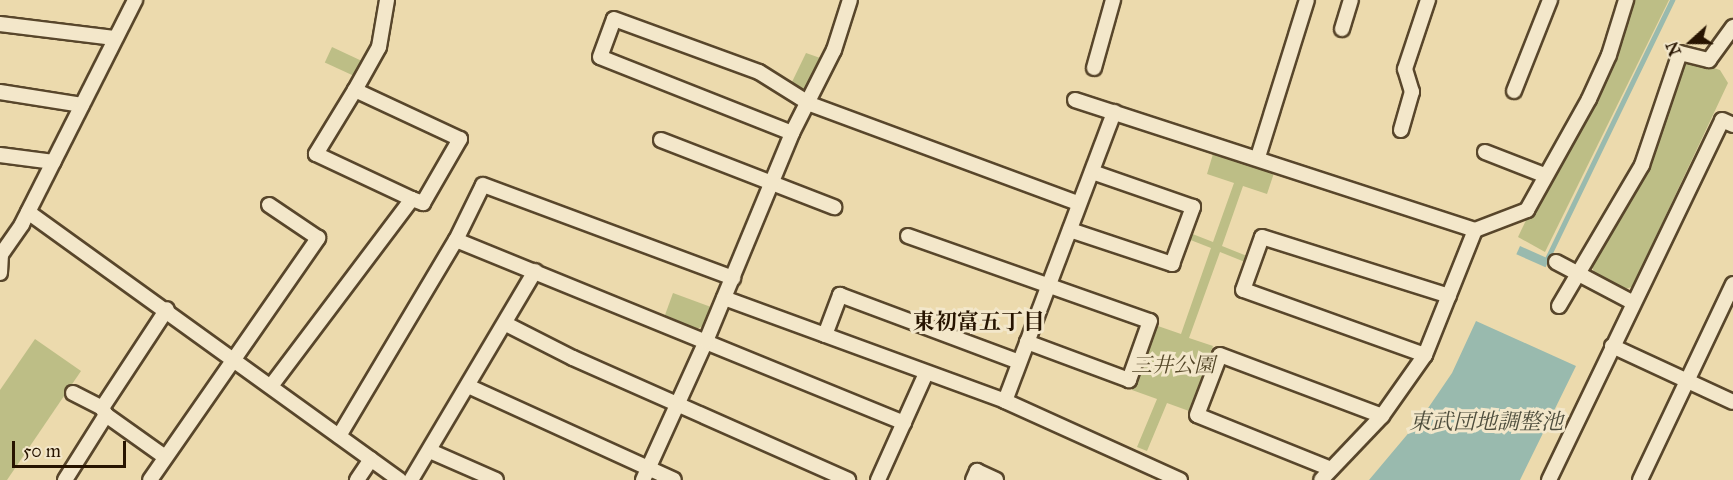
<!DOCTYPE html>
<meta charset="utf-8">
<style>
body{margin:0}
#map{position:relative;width:1733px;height:480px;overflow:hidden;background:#ecdaad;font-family:"IM FELL Great Primer","Noto Serif JP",serif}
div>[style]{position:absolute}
.green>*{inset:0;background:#bdbe86;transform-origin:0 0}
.water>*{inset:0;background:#99baae;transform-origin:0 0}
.stream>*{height:4.5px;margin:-2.25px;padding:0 2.25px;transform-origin:2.25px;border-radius:2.25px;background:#99baae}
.roads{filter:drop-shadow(2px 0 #58462b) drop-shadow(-2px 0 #58462b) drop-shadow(0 2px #58462b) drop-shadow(0 -2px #58462b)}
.street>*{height:14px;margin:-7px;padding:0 7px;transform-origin:7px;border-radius:7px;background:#f3e7ca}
span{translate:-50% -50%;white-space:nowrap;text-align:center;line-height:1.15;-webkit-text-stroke:6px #f3e7ca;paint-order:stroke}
.park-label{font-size:21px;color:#544728;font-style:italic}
.neighbourhood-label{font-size:22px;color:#271400;font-weight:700}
.water-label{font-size:22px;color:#4f4e3d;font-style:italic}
.north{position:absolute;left:1661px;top:12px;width:60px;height:60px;-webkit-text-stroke:4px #f3e7ca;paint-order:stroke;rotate:249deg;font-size:16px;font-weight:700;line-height:24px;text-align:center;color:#271400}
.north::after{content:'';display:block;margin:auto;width:21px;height:27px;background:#271400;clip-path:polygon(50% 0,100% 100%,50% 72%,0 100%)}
.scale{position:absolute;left:12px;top:441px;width:114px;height:27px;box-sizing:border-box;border:3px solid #271400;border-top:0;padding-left:8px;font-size:18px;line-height:21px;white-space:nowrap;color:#271400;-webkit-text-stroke:4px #f3e7ca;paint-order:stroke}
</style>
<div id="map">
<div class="green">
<div style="clip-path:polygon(1631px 0,1669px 0,1545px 252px,1518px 237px)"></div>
<div style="left:332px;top:47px;width:33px;height:17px;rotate:25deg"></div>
<div style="clip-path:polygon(806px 53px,826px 60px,809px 90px,803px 91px,791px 84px)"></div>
<div style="clip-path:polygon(1686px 59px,1720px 70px,1728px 83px,1632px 287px,1625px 289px,1594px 273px,1592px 266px,1647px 166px,1681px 61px)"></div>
<div style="clip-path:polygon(1213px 154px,1274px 173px,1267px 194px,1243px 186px,1222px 246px,1247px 256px,1245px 262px,1220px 252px,1189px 338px,1213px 346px,1189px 411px,1167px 403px,1147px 451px,1137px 447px,1157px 399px,1132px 390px,1155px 325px,1181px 334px,1211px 248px,1188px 239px,1190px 233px,1213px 242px,1234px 183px,1207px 174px)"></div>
<div style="clip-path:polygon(673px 293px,711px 307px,703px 326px,697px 329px,665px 315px)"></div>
<div style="clip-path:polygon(35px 339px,81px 371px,7px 480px,0 480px,0 390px)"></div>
</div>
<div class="water">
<div style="left:1520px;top:246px;width:32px;height:9px;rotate:24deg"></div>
<div style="clip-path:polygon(1476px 321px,1576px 366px,1520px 480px,1369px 480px,1422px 417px,1452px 373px)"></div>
</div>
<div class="stream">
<div style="left:1546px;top:261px;width:290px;rotate:-64.2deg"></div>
</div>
<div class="roads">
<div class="street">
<div style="left:0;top:24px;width:115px;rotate:7deg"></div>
<div style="left:1342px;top:29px;width:30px;rotate:-73deg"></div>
<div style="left:1094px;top:68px;width:71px;rotate:-74.4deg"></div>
<div style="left:355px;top:90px;width:49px;rotate:-60.8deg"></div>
<div style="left:379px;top:47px;width:48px;rotate:-80.3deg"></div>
<div style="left:1514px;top:91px;width:98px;rotate:-68.4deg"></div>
<div style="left:0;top:92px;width:83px;rotate:9deg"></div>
<div style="left:1075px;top:100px;width:421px;rotate:18deg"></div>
<div style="left:1475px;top:230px;width:135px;rotate:111.8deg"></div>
<div style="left:1425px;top:355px;width:75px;rotate:125.2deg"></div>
<div style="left:1382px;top:416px;width:88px;rotate:133.6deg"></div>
<div style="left:1401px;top:130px;width:40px;rotate:-74deg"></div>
<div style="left:1412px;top:92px;width:24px;rotate:-107deg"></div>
<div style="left:1405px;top:69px;width:73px;rotate:-71.6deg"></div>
<div style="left:792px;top:133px;width:206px;rotate:-158.4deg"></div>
<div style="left:600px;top:57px;width:40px;rotate:-69.8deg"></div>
<div style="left:614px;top:19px;width:154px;rotate:20.1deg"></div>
<div style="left:759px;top:72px;width:60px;rotate:32.1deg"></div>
<div style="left:810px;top:104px;width:286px;rotate:20.3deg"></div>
<div style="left:661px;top:140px;width:186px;rotate:21.2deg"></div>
<div style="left:1485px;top:152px;width:63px;rotate:21.3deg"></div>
<div style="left:0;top:155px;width:54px;rotate:7.4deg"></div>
<div style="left:1258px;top:157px;width:164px;rotate:-72.7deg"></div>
<div style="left:28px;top:212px;width:458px;rotate:35.8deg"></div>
<div style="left:1070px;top:230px;width:108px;rotate:18.4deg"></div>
<div style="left:1172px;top:264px;width:61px;rotate:-69.8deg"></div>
<div style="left:1193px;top:207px;width:107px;rotate:-160.9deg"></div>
<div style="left:1475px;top:230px;width:56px;rotate:-21deg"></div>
<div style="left:1527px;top:210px;width:127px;rotate:-60.8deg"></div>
<div style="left:1589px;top:99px;width:48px;rotate:-65.6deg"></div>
<div style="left:1609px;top:55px;width:58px;rotate:-72.8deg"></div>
<div style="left:908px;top:236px;width:256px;rotate:19.4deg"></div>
<div style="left:1150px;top:321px;width:63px;rotate:109.6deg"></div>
<div style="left:1129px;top:380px;width:109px;rotate:-159.6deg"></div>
<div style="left:456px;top:240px;width:484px;rotate:22.2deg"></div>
<div style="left:0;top:256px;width:39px;rotate:-55deg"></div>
<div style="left:22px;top:224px;width:251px;rotate:-63.2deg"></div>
<div style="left:1556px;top:262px;width:86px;rotate:27.8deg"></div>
<div style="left:0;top:273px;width:17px;rotate:-87deg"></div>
<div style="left:724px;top:298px;width:299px;rotate:20.1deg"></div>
<div style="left:1005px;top:401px;width:192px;rotate:24.3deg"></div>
<div style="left:1559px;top:306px;width:164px;rotate:-59.5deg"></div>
<div style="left:1642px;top:165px;width:118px;rotate:-71.3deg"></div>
<div style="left:1680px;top:53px;width:30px;rotate:14deg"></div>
<div style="left:1709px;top:60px;width:41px;rotate:-54deg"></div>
<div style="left:506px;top:324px;width:75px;rotate:26.9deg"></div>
<div style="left:573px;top:358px;width:301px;rotate:23.9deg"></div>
<div style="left:825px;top:335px;width:43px;rotate:-69.4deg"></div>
<div style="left:840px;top:295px;width:191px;rotate:20.5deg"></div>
<div style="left:1612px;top:346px;width:133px;rotate:24.8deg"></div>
<div style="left:1425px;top:355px;width:193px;rotate:-160.3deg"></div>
<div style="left:1243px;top:290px;width:56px;rotate:-70.3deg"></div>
<div style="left:1262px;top:237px;width:196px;rotate:17.5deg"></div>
<div style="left:271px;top:386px;width:234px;rotate:-53deg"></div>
<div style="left:412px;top:199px;width:12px;rotate:20deg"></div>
<div style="left:423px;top:203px;width:74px;rotate:-60deg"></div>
<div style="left:460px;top:139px;width:116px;rotate:-155deg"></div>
<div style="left:355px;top:90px;width:75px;rotate:121.4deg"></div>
<div style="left:316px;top:154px;width:106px;rotate:25.1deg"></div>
<div style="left:468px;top:386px;width:226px;rotate:24.5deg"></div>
<div style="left:73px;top:393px;width:33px;rotate:27deg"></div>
<div style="left:1005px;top:401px;width:309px;rotate:-69.3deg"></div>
<div style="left:106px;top:415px;width:72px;rotate:35.4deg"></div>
<div style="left:339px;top:436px;width:228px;rotate:-59.2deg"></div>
<div style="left:456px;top:240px;width:61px;rotate:-63.9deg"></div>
<div style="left:483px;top:185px;width:267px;rotate:20.4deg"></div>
<div style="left:430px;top:451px;width:72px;rotate:23.7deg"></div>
<div style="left:1331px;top:469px;width:144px;rotate:-158.1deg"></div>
<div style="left:1197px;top:415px;width:64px;rotate:-69deg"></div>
<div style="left:1220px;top:355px;width:173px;rotate:20.6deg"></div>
<div style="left:65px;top:480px;width:77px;rotate:-57.8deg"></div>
<div style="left:106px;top:415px;width:8px;rotate:-120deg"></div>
<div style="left:102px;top:408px;width:118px;rotate:-56.7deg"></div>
<div style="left:150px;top:480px;width:295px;rotate:-55.2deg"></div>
<div style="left:318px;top:238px;width:59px;rotate:-146deg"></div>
<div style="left:357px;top:480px;width:25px;rotate:-56deg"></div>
<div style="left:411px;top:480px;width:243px;rotate:-59.3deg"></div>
<div style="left:643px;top:480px;width:153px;rotate:-65.6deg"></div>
<div style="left:706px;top:341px;width:225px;rotate:-67.5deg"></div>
<div style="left:792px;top:133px;width:93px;rotate:-63.2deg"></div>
<div style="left:834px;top:50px;width:52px;rotate:-72.3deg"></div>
<div style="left:878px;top:480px;width:117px;rotate:-65.8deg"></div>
<div style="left:973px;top:480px;width:10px;rotate:-66deg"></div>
<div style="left:977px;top:471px;width:21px;rotate:25deg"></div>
<div style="left:1549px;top:480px;width:399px;rotate:-64.3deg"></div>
<div style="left:1722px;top:120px;width:12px;rotate:24deg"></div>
<div style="left:1640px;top:480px;width:217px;rotate:-64.6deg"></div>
</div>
</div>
<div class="park-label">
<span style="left:1173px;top:365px">三井公園</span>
</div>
<div class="neighbourhood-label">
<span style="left:979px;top:322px">東初富五丁目</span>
</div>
<div class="water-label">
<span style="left:1486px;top:422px">東武団地調整池</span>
</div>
<div class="north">N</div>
<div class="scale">50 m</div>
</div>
